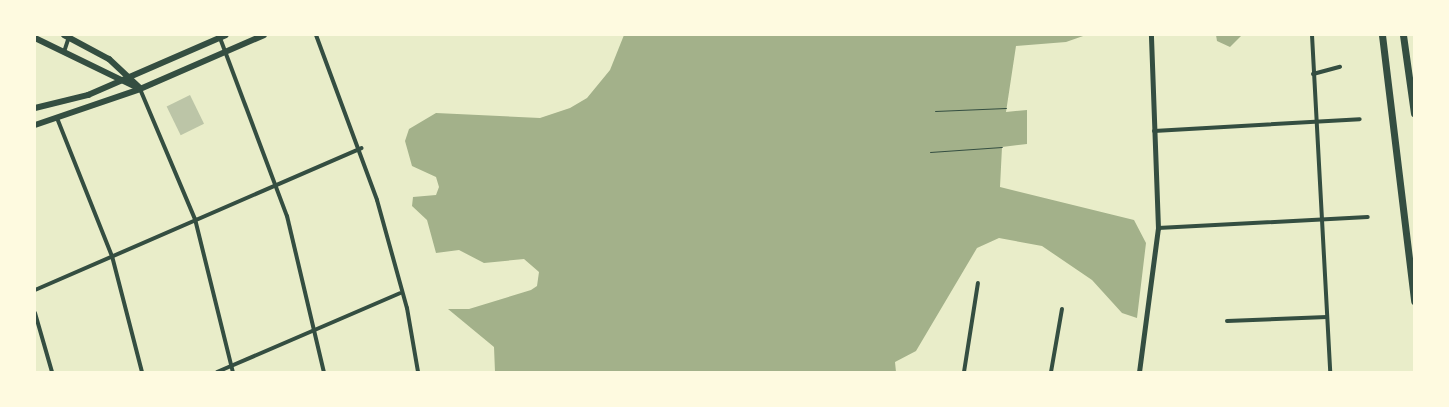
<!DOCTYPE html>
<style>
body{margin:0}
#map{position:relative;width:1449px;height:407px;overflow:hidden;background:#e9edc9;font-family:Jost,sans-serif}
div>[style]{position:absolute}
.water>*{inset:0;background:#a3b18a}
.building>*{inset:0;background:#bcc5a7;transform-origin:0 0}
.path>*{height:1px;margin:-0.5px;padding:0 0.5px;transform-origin:0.5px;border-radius:0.5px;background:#344e41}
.minor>*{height:4px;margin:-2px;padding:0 2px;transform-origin:2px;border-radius:2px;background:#344e41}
.tertiary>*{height:5px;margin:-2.5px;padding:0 2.5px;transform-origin:2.5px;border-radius:2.5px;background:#344e41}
.primary>*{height:6px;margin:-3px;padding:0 3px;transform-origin:3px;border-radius:3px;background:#344e41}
.motorway>*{height:7px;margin:-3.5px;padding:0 3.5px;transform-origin:3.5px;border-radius:3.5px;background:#344e41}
span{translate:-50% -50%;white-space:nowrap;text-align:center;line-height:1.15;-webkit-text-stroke:4.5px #fefae0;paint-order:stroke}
.frame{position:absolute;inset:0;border:36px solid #fefae0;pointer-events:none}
</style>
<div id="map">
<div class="water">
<div style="clip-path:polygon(624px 35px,1086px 35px,1066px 42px,1016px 46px,1006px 112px,1027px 110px,1027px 144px,1002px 147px,1000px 187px,1134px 220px,1146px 243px,1137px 318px,1122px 313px,1092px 280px,1042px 246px,999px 238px,977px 248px,916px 351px,895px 362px,896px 372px,495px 372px,494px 347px,448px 309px,469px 309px,531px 290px,537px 286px,539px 272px,524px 259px,484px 263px,459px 250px,436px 253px,427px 220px,412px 206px,413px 197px,436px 195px,439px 187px,436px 177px,412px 166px,405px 141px,409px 129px,436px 113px,540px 118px,570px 108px,587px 98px,610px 70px)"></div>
<div style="clip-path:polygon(1216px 35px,1241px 35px,1241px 36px,1230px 47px,1217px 41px)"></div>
</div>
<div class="building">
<div style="left:190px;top:95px;width:32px;height:26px;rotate:64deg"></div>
</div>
<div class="path">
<div style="left:935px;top:111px;width:71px;rotate:-2.4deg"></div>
<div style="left:930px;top:152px;width:72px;rotate:-4deg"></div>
</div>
<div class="minor">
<div style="left:316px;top:35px;width:176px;rotate:69.7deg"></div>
<div style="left:377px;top:200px;width:112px;rotate:74.5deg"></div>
<div style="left:407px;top:308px;width:65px;rotate:80.2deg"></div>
<div style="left:1312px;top:35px;width:337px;rotate:86.9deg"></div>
<div style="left:220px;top:38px;width:190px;rotate:69.4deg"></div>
<div style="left:287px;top:216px;width:160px;rotate:76.7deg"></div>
<div style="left:64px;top:52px;width:16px;rotate:-72deg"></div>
<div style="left:1313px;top:74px;width:28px;rotate:-15deg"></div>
<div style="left:140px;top:89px;width:141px;rotate:67.1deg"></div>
<div style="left:195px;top:219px;width:158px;rotate:76.1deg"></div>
<div style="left:57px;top:118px;width:149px;rotate:68.3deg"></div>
<div style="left:112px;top:256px;width:120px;rotate:75.5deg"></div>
<div style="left:1154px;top:131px;width:206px;rotate:-3.3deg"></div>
<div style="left:1158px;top:228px;width:210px;rotate:-3deg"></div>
<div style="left:35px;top:290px;width:356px;rotate:-23.5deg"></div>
<div style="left:35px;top:313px;width:61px;rotate:73.9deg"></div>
<div style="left:1227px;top:321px;width:100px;rotate:-2.3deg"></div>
<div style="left:217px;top:372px;width:199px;rotate:-23.3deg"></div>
<div style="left:964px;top:372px;width:90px;rotate:-81.1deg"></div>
<div style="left:1051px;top:372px;width:64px;rotate:-80.1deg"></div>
</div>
<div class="tertiary">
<div style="left:1139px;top:372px;width:145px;rotate:-82.5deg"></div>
<div style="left:1158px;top:228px;width:193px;rotate:-92.1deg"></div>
</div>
<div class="primary">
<div style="left:64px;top:35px;width:51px;rotate:28.1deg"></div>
<div style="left:109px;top:59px;width:42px;rotate:43.1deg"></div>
<div style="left:35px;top:38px;width:117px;rotate:25.9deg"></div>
<div style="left:35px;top:108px;width:55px;rotate:-13.8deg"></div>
<div style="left:88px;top:95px;width:150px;rotate:-23.5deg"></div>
<div style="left:35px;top:125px;width:111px;rotate:-18.9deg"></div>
<div style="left:140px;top:89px;width:135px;rotate:-23.5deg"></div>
</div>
<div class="motorway">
<div style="left:1382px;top:35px;width:268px;rotate:83.1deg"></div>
<div style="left:1403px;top:35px;width:79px;rotate:82deg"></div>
</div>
<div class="frame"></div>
</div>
